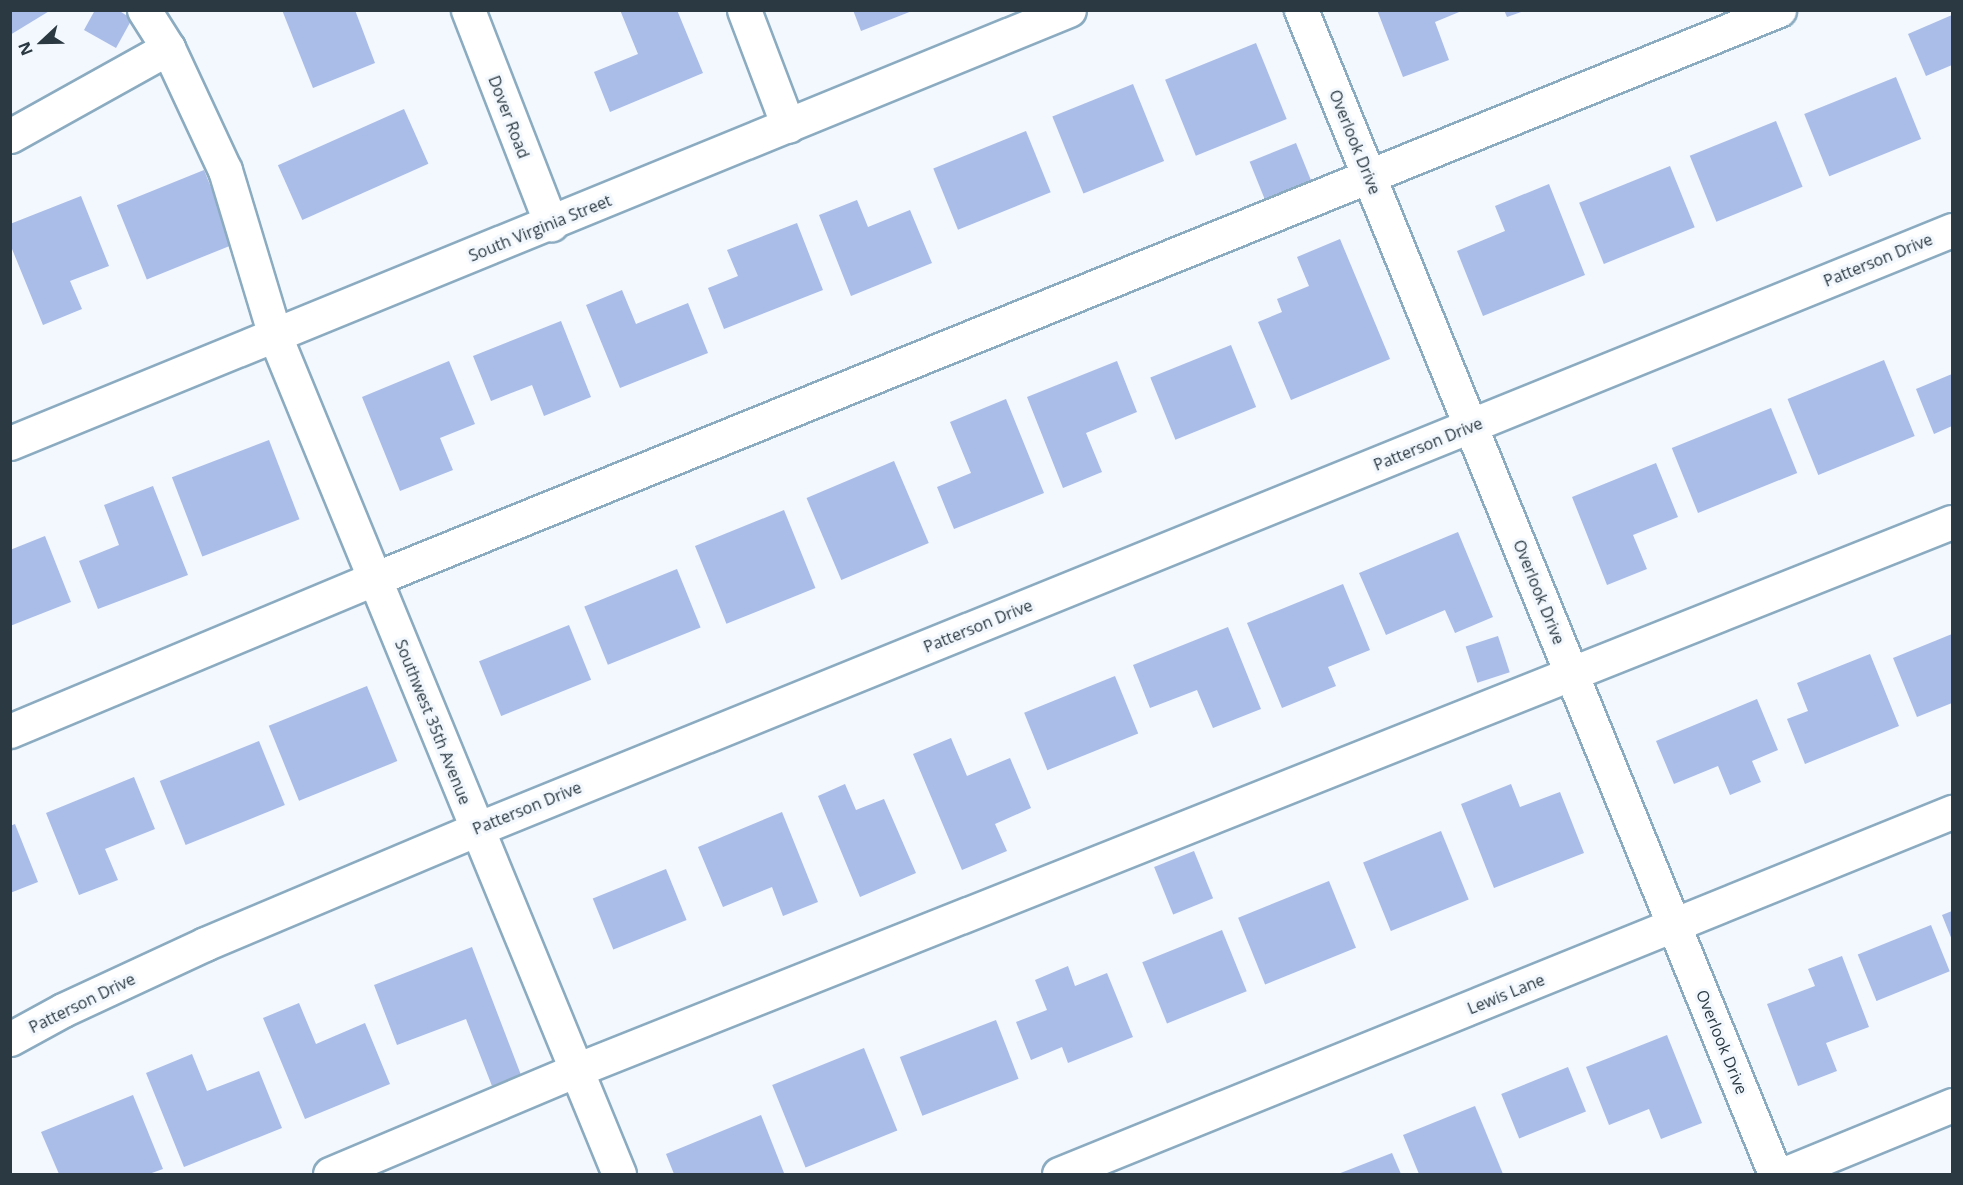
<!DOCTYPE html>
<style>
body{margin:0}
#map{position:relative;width:1963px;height:1185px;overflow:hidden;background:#f2f8fd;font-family:"Open Sans",sans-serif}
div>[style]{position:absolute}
.building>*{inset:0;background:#aabce8;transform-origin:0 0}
.roads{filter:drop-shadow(2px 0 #8babc1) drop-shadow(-2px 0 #8babc1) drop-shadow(0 2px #8babc1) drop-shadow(0 -2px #8babc1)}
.minor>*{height:33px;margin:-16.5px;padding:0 16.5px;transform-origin:16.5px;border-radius:16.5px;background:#fff}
span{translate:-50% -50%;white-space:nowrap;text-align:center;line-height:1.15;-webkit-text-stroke:6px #f2f8fd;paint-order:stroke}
.street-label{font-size:16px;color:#2b3942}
.frame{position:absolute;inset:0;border:12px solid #2b3942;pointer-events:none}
.north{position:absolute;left:12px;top:12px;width:60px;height:60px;-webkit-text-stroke:4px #f2f8fd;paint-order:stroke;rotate:248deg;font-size:16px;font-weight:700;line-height:24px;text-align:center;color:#2b3942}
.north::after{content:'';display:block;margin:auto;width:21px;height:27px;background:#2b3942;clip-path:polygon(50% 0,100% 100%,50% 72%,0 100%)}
</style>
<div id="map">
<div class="building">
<div style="clip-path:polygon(10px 10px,51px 10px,10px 35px)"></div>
<div style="clip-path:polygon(95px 10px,118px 10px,132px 19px,116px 48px,84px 30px)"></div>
<div style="clip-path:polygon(282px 10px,355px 10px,375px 63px,313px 88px)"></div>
<div style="clip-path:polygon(620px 10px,677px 10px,703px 73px,610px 112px,594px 72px,638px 54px)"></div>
<div style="clip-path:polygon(853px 10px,912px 10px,912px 11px,861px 31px)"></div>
<div style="clip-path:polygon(1377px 10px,1464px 10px,1435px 22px,1449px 60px,1403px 77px)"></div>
<div style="clip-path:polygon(1504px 10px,1524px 10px,1524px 11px,1507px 17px)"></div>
<div style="clip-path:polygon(1952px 15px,1952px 65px,1926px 76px,1908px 34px)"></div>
<div style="left:1256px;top:43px;width:82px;height:98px;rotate:68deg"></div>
<div style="left:1896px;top:77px;width:67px;height:99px;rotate:68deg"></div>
<div style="left:1133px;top:84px;width:83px;height:87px;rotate:68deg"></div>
<div style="left:404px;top:109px;width:60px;height:138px;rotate:66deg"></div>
<div style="left:1776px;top:121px;width:71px;height:93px;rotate:68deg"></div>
<div style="left:1026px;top:131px;width:66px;height:100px;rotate:68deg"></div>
<div style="left:1296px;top:143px;width:42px;height:50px;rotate:68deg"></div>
<div style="left:1670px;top:166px;width:66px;height:98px;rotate:68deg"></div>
<div style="left:204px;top:170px;width:80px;height:94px;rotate:68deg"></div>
<div style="clip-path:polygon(1549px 184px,1585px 275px,1483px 316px,1457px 251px,1505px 231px,1495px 206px)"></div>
<div style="clip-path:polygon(81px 196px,109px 266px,70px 281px,82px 309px,43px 325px,10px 244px,10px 224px)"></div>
<div style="clip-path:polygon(857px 200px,868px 227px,910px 210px,932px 263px,851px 296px,819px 215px)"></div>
<div style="clip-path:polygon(797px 223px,823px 290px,724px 329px,708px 288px,738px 276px,727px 250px)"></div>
<div style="clip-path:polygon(1340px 239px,1390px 359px,1291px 400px,1258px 322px,1282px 312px,1277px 299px,1309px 286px,1297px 257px)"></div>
<div style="clip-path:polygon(622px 290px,636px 324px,688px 303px,708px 353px,620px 388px,586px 305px)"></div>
<div style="clip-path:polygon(561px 321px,591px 397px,544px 416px,532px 385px,491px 401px,473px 356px)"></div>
<div style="left:1231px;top:345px;width:67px;height:87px;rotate:68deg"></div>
<div style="left:1884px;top:360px;width:82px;height:104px;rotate:68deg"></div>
<div style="clip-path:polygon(449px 361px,475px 424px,440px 438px,453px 470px,400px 491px,362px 397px)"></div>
<div style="clip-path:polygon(1117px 361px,1137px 412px,1086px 433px,1102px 472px,1063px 488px,1027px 397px)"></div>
<div style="clip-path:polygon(1952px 374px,1952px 426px,1934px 434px,1916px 389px)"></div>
<div style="clip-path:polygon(1006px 399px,1044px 493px,954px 529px,937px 487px,971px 473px,950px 422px)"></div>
<div style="left:1771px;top:408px;width:70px;height:107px;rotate:68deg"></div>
<div style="left:269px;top:440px;width:85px;height:104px;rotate:69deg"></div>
<div style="left:894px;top:461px;width:89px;height:95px;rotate:67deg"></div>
<div style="clip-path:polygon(1656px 463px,1678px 517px,1633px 535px,1647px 569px,1607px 585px,1572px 497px)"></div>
<div style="clip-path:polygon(153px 486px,188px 575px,98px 609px,79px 561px,119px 545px,104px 505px)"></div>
<div style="left:784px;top:510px;width:84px;height:96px;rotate:68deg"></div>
<div style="clip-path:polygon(1458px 532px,1493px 617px,1455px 633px,1445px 610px,1386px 635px,1359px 573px)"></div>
<div style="clip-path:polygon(45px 536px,71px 602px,10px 626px,10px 550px)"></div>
<div style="left:677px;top:569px;width:63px;height:100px;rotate:68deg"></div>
<div style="clip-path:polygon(1343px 584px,1370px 650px,1328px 667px,1336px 686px,1282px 708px,1247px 623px)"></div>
<div style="left:569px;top:625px;width:59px;height:97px;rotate:68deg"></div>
<div style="clip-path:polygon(1228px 627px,1261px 709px,1213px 728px,1197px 690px,1150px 708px,1133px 665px)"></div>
<div style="clip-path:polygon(1952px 634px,1952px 703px,1917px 717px,1893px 658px)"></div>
<div style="left:1498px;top:636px;width:38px;height:34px;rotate:72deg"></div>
<div style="clip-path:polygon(1870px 654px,1899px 726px,1805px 764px,1787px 719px,1808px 711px,1797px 683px)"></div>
<div style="left:1115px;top:676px;width:62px;height:98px;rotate:68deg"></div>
<div style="left:367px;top:686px;width:81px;height:106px;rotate:68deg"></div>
<div style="clip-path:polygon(1757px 699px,1778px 750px,1752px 761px,1761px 782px,1730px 795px,1718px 766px,1674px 784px,1656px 741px)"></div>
<div style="clip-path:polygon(951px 738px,967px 776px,1010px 758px,1031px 808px,995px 824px,1007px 851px,962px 870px,913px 754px)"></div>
<div style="left:259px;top:741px;width:69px;height:107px;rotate:68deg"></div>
<div style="clip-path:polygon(134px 777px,155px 829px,105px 849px,118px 880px,79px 895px,46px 813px)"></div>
<div style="clip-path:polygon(845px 784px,856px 810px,884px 799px,916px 873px,860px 897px,818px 796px)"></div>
<div style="clip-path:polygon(1511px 784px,1520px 807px,1560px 792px,1584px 853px,1494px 888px,1461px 804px)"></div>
<div style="clip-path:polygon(782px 812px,818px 902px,783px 916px,772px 887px,723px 907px,698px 847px)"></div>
<div style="clip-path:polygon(15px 824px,38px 882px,10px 893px,10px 826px)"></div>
<div style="left:1441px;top:831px;width:74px;height:84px;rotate:68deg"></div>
<div style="left:1194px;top:851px;width:51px;height:43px;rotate:68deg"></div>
<div style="left:666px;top:869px;width:55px;height:79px;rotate:68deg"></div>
<div style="left:1329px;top:881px;width:72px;height:98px;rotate:68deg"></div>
<div style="clip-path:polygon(1952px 911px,1952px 940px,1942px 915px)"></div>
<div style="left:1931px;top:925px;width:50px;height:79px;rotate:68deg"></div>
<div style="left:1222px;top:930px;width:66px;height:86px;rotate:68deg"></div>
<div style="clip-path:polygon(472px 947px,521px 1075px,492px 1086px,466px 1019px,397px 1045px,374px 985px)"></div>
<div style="clip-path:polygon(1842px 956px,1869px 1027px,1826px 1043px,1837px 1071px,1798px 1086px,1767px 1004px,1815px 986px,1808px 969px)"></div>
<div style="clip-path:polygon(1068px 966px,1075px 986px,1107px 973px,1133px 1037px,1068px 1063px,1062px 1047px,1031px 1060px,1016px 1022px,1047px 1010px,1035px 980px)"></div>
<div style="clip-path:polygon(299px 1003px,316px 1044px,365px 1023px,390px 1084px,305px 1119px,263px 1018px)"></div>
<div style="left:996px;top:1020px;width:63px;height:103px;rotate:69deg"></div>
<div style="clip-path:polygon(1667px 1035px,1702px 1123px,1661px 1139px,1649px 1109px,1609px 1125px,1586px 1067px)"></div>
<div style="left:864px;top:1048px;width:89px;height:99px;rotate:68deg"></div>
<div style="clip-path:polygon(192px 1054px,207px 1091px,259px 1071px,282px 1128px,184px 1167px,146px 1073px)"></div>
<div style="left:1568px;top:1067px;width:48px;height:72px;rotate:68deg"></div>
<div style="clip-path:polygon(133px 1095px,163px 1169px,149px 1174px,59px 1174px,41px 1132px)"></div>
<div style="clip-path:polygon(1475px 1106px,1503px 1174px,1419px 1174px,1403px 1135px)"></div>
<div style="clip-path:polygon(761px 1115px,784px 1173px,674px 1174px,666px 1154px)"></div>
<div style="clip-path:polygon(1392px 1153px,1401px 1174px,1338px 1174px)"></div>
</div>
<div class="roads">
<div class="minor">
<div style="left:144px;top:10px;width:45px;rotate:57.7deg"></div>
<div style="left:168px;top:48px;width:135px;rotate:65deg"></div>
<div style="left:225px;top:170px;width:173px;rotate:73.2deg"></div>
<div style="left:275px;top:336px;width:906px;rotate:67.68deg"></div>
<div style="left:468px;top:10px;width:230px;rotate:68.8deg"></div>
<div style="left:744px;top:10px;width:124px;rotate:69.2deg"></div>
<div style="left:1301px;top:10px;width:1257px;rotate:67.84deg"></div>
<div style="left:10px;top:136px;width:181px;rotate:-29.1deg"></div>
<div style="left:10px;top:443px;width:1144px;rotate:-22.24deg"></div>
<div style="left:10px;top:731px;width:394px;rotate:-22.7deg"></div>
<div style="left:374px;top:579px;width:1516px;rotate:-22.05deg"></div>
<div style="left:10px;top:1039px;width:60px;rotate:-28.7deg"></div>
<div style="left:63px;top:1010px;width:157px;rotate:-24.9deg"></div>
<div style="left:205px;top:944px;width:295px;rotate:-22.9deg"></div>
<div style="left:477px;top:829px;width:1592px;rotate:-22.1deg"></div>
<div style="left:330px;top:1174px;width:267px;rotate:-22.9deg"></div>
<div style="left:576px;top:1070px;width:1481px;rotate:-21.72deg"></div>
<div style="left:1059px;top:1174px;width:964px;rotate:-22.07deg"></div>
<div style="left:1784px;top:1174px;width:182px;rotate:-22.3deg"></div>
</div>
</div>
<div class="street-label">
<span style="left:509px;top:117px;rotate:69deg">Dover Road</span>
<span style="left:1355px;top:142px;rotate:68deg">Overlook Drive</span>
<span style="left:540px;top:228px;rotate:-22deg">South Virginia Street</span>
<span style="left:1878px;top:260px;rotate:-22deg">Patterson Drive</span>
<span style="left:1428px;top:444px;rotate:-22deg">Patterson Drive</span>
<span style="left:1539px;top:592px;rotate:68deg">Overlook Drive</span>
<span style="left:978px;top:626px;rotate:-22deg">Patterson Drive</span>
<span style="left:433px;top:722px;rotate:68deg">Southwest 35th Avenue</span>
<span style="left:527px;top:808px;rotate:-22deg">Patterson Drive</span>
<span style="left:1506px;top:994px;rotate:-22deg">Lewis Lane</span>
<span style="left:82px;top:1003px;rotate:-26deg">Patterson Drive</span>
<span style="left:1722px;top:1042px;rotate:68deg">Overlook Drive</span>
</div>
<div class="frame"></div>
<div class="north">N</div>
</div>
